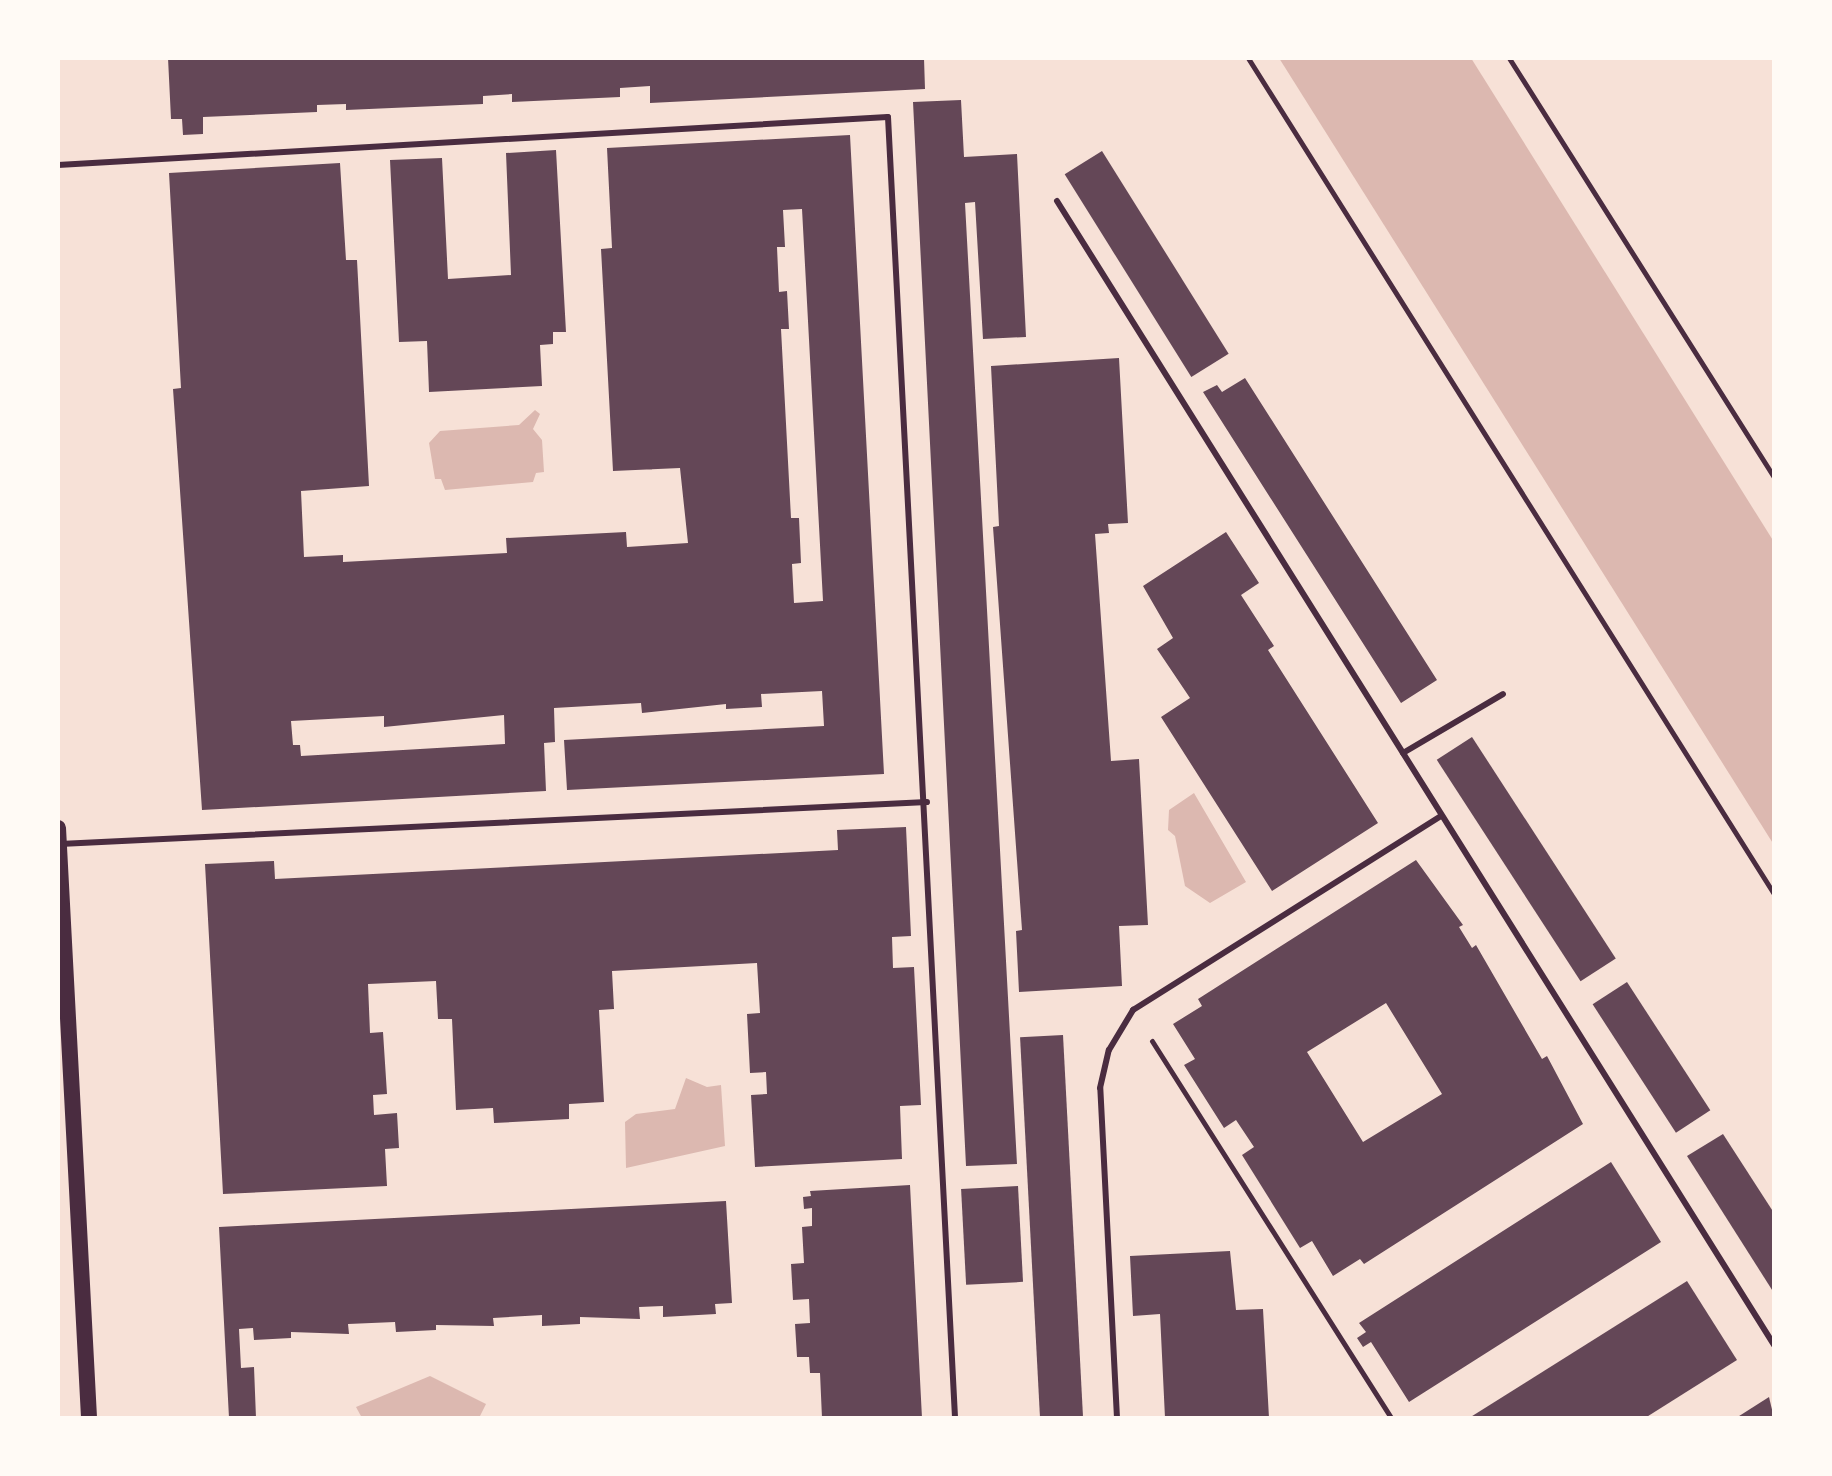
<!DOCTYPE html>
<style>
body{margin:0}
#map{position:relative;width:1832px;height:1476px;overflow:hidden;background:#f7e1d7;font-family:Poppins,sans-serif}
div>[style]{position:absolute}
.water>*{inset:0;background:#dcb8b0}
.building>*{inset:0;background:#644757;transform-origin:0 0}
.path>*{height:5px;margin:-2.5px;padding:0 2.5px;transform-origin:2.5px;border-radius:2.5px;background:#4a2c40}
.service>*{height:6px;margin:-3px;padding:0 3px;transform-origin:3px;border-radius:3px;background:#4a2c40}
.secondary>*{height:16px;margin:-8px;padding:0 8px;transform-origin:8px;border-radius:8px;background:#4a2c40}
span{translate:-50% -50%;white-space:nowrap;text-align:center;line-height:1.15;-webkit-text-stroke:8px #fffaf5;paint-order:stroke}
.frame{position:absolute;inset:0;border:60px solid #fffaf5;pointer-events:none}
</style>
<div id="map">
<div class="water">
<div style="clip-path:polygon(1279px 58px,1471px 58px,1774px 542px,1774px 845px)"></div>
<div style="clip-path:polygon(535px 410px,540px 414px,533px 429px,542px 440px,544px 472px,536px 473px,533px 482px,445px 490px,441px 479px,435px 479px,429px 443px,440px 431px,519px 425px)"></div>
<div style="clip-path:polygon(1194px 793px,1246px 882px,1210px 903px,1185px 886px,1175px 836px,1168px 830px,1169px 810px)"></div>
<div style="clip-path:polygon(686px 1078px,707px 1087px,721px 1085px,725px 1146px,626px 1168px,625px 1122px,636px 1114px,675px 1109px)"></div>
<div style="clip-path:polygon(430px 1376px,486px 1404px,479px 1418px,362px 1418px,356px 1407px)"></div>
</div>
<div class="building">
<div style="clip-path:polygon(168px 58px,924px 58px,925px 89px,650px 103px,650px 86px,620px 88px,620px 97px,512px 102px,512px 94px,483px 96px,483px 104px,346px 110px,346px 104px,317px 105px,317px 112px,203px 117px,203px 134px,183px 135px,182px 119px,171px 119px)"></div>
<div style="clip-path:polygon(961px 100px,964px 157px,1017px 154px,1026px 337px,983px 339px,975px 202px,965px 203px,1017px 1164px,966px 1166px,913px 102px)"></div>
<div style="clip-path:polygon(evenodd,850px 135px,884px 774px,567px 790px,564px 740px,824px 726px,822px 691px,761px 694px,762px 707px,726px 709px,726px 704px,642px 713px,641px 703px,554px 708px,555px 742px,544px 743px,546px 791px,202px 810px,173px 389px,181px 388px,169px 173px,340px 163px,346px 260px,357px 260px,369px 486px,301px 491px,304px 557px,343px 555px,343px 562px,507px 553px,506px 538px,626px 532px,627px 547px,688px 543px,680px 468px,613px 471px,601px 249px,612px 248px,607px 148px,850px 135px,802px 209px,823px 601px,794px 603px,792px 564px,801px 563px,799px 518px,791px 518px,781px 329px,789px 329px,787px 291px,779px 292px,777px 247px,785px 247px,783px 210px,802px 209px,850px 135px,504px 715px,505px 744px,301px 756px,300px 745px,293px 745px,291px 721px,384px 716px,384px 727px,504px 715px)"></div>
<div style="clip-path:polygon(556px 150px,566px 332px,553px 332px,553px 344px,540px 345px,542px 386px,429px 392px,427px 341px,399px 342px,390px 160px,442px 158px,448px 279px,511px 275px,506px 153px)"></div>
<div style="left:1102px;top:151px;width:239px;height:44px;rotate:58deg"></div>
<div style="clip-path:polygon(1119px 358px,1128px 523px,1108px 524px,1109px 533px,1095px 534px,1111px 761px,1139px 759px,1148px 925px,1119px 926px,1122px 986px,1019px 992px,1016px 931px,1022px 930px,993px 527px,999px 526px,991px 366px)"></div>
<div style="clip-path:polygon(1245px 378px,1437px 680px,1401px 703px,1203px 392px,1217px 385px,1222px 392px)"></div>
<div style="clip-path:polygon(1226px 532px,1259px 583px,1241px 595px,1274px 646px,1268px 650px,1378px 823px,1272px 891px,1161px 717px,1190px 698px,1157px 649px,1173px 638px,1143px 586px)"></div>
<div style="left:1472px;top:737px;width:264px;height:42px;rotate:57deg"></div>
<div style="clip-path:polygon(906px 827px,911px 936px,892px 937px,893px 968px,914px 967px,921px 1105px,900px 1106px,902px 1159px,755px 1167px,751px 1095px,767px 1094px,766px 1072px,750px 1073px,747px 1014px,760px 1013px,757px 963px,612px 971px,614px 1009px,599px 1010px,604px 1102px,569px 1104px,569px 1119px,494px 1123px,493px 1108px,456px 1110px,452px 1019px,438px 1019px,436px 981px,368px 984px,370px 1033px,383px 1032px,387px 1094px,373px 1095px,374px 1115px,397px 1113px,399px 1148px,385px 1149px,387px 1186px,223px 1194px,205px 864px,274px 861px,275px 879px,838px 850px,837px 830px)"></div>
<div style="clip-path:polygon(evenodd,1416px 860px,1463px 925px,1459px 927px,1472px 948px,1476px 945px,1542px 1059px,1547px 1056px,1583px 1124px,1364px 1264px,1360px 1259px,1333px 1276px,1312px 1241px,1300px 1248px,1242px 1155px,1254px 1147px,1236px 1120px,1224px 1128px,1184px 1065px,1195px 1059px,1173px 1024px,1202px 1006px,1198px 999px,1416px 860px,1386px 1003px,1442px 1094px,1363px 1142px,1307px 1052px,1386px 1003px)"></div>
<div style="left:1627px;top:982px;width:153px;height:41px;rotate:57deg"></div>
<div style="left:1063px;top:1035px;width:383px;height:43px;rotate:87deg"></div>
<div style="clip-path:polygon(1723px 1134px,1774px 1213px,1774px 1293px,1687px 1156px)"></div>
<div style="clip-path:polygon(1611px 1162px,1661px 1242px,1409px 1402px,1371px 1342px,1363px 1347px,1357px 1338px,1366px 1332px,1359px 1323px)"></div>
<div style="clip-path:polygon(910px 1185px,922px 1418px,822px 1418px,820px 1373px,810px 1373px,809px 1357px,797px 1357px,795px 1324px,810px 1323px,809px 1299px,793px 1300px,791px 1264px,804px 1263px,802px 1227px,812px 1226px,812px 1208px,804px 1209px,803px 1197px,811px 1196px,810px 1191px)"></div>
<div style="left:1018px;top:1186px;width:96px;height:57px;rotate:87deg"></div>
<div style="clip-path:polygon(726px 1201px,732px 1303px,715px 1304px,716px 1314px,663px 1317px,663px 1306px,639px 1307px,640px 1319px,580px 1317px,580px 1324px,542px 1326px,542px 1315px,493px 1318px,494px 1326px,436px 1325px,436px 1330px,396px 1332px,395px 1322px,348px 1324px,349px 1334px,291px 1332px,291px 1338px,254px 1340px,253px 1328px,239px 1329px,241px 1368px,254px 1367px,256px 1418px,229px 1418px,219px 1227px)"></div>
<div style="clip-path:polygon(1230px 1251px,1236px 1310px,1263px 1309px,1269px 1418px,1165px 1418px,1160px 1314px,1133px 1316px,1130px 1256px)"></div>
<div style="clip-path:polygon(1687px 1281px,1737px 1360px,1645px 1418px,1469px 1418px)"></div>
<div style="clip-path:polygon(1769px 1397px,1774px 1418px,1736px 1418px)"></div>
</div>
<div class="path">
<div style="left:1248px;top:58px;width:988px;rotate:57.82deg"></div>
<div style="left:1509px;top:58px;width:496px;rotate:57.7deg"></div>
<div style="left:1152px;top:1041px;width:446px;rotate:57.6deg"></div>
</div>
<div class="service">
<div style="left:58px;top:165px;width:831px;rotate:-3.31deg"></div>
<div style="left:888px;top:117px;width:1303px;rotate:87.05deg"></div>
<div style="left:1057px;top:201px;width:1350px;rotate:57.92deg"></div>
<div style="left:1403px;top:753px;width:116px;rotate:-30.5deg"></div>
<div style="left:60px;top:844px;width:868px;rotate:-2.77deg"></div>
<div style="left:1117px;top:1418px;width:330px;rotate:-92.9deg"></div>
<div style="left:1100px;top:1088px;width:39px;rotate:-77deg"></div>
<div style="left:1109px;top:1050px;width:47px;rotate:-59deg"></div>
<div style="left:1133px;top:1010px;width:363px;rotate:-32.2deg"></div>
</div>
<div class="secondary">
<div style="left:58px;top:828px;width:591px;rotate:86.99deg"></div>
</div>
<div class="frame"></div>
</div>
